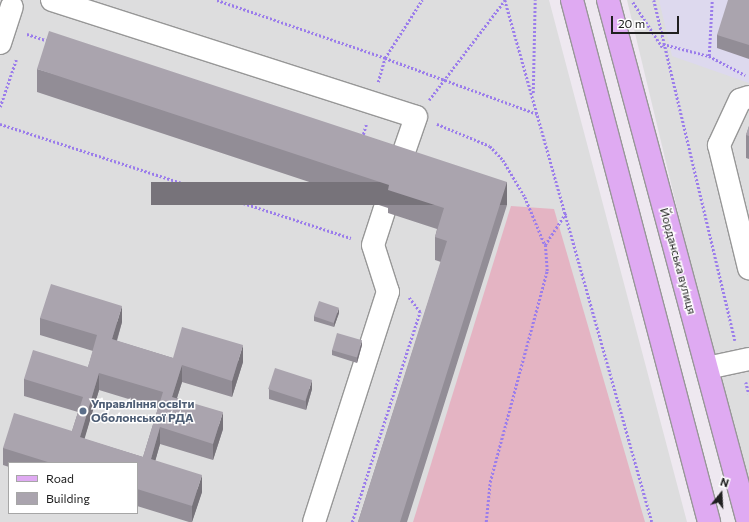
<!DOCTYPE html>
<meta charset="utf-8">
<style>
body{margin:0}
#map{position:relative;width:749px;height:522px;overflow:hidden;background:#eee8f0;font-family:Commissioner,sans-serif}
div>[style]{position:absolute}
.residential>*{inset:0;background:#ddddde}
.commercial>*{inset:0;background:#ddd9ee}
.grass>*{inset:0;background:#e4b4c3}
.path>*{height:2.5px;margin-top:-1.25px;transform-origin:0;background:repeating-linear-gradient(90deg,#9b7deb 0 2px,transparent 0 4px)}
.roads{filter:drop-shadow(1px 0 #979797) drop-shadow(-1px 0 #979797) drop-shadow(0 1px #979797) drop-shadow(0 -1px #979797)}
.minor>*{height:22px;margin:-11px;padding:0 11px;transform-origin:11px;border-radius:11px;background:#fff}
.major>*{height:22px;margin:-11px;padding:0 11px;transform-origin:11px;border-radius:11px;background:#dfaaf2}
.wall>*{inset:0;background:#928d96}
.shaded-wall>*{inset:0;background:#77737a;transform-origin:0 0}
.building>*{inset:0;background:#aaa4ae;transform-origin:0 0}
.dots>*{width:11px;height:11px;translate:-50% -50%;box-sizing:border-box;border:2px solid #fff;border-radius:50%}
span{translate:-50% -50%;white-space:nowrap;text-align:center;line-height:1.15;-webkit-text-stroke:3px #fff;paint-order:stroke}
.street-label{font-size:12px;color:#202020}
.service-label{font-size:12px;color:#4e5e75;font-weight:700}
.left{translate:0 -50%;text-align:left}
.legend{position:absolute;left:8px;top:462px;width:130px;height:52px;box-sizing:border-box;background:#fff;border:1px solid #a6a6a6;margin:0;padding:5px 7px;list-style:none;font-size:12px;color:#202020}
.legend li{display:flex;align-items:center;gap:8px;height:20px}
.legend b{width:20px;border:1px solid #a6a6a6}
.north{position:absolute;left:701px;top:474px;width:40px;height:40px;-webkit-text-stroke:3px #fff;paint-order:stroke;rotate:18deg;font-size:11px;font-weight:700;line-height:16px;text-align:center;color:#202020}
.north::after{content:'';display:block;margin:auto;width:14px;height:18px;background:#202020;clip-path:polygon(50% 0,100% 100%,50% 72%,0 100%)}
.scale{position:absolute;left:611px;top:16px;width:68px;height:18px;box-sizing:border-box;border:2px solid #202020;border-top:0;padding-left:5px;font-size:12px;line-height:14px;white-space:nowrap;color:#202020;-webkit-text-stroke:3px #fff;paint-order:stroke}
</style>
<div id="map">
<div class="residential">
<div style="clip-path:polygon(evenodd,0 0,549px 0,687px 522px,0 522px,0 0,9px 463px,137px 463px,137px 513px,9px 513px,9px 463px)"></div>
<div style="clip-path:polygon(627px 0,749px 0,749px 495px,712px 354px)"></div>
</div>
<div class="commercial">
<div style="clip-path:polygon(659px 0,749px 0,749px 83px,672px 56px)"></div>
</div>
<div class="grass">
<div style="clip-path:polygon(511px 206px,554px 209px,645px 522px,413px 522px)"></div>
</div>
<div class="path">
<div style="left:217px;top:0;width:178px;rotate:19deg"></div>
<div style="left:385px;top:58px;width:162px;rotate:20.2deg"></div>
<div style="left:505px;top:0;width:542px;rotate:74.27deg"></div>
<div style="left:654px;top:0;width:350px;rotate:76.6deg"></div>
<div style="left:633px;top:2px;width:55px;rotate:56.9deg"></div>
<div style="left:27px;top:34px;width:23px;rotate:18deg"></div>
<div style="left:663px;top:44px;width:48px;rotate:14.6deg"></div>
<div style="left:709px;top:56px;width:56px;rotate:-86.9deg"></div>
<div style="left:709px;top:56px;width:41px;rotate:27.8deg"></div>
<div style="left:378px;top:82px;width:25px;rotate:-74deg"></div>
<div style="left:385px;top:58px;width:69px;rotate:-57.5deg"></div>
<div style="left:533px;top:93px;width:93px;rotate:-88.8deg"></div>
<div style="left:429px;top:100px;width:126px;rotate:-52.8deg"></div>
<div style="left:0;top:107px;width:50px;rotate:-71.2deg"></div>
<div style="left:0;top:124px;width:369px;rotate:18deg"></div>
<div style="left:437px;top:124px;width:57px;rotate:22.5deg"></div>
<div style="left:490px;top:146px;width:19px;rotate:47deg"></div>
<div style="left:503px;top:160px;width:43px;rotate:59.3deg"></div>
<div style="left:525px;top:197px;width:52px;rotate:67.4deg"></div>
<div style="left:362px;top:138px;width:14px;rotate:-73deg"></div>
<div style="left:746px;top:382px;width:12px;rotate:76deg"></div>
<div style="left:352px;top:522px;width:221px;rotate:-72.1deg"></div>
<div style="left:420px;top:312px;width:18px;rotate:-128deg"></div>
<div style="left:486px;top:522px;width:40px;rotate:-84.3deg"></div>
<div style="left:490px;top:482px;width:219px;rotate:-74.9deg"></div>
<div style="left:547px;top:271px;width:26px;rotate:-94deg"></div>
<div style="left:545px;top:245px;width:38px;rotate:-57deg"></div>
</div>
<div class="roads">
<div class="minor">
<div style="left:52px;top:0;width:382px;rotate:17.8deg"></div>
<div style="left:416px;top:117px;width:55px;rotate:109.1deg"></div>
<div style="left:0;top:43px;width:38px;rotate:-72deg"></div>
<div style="left:749px;top:97px;width:9px;rotate:162deg"></div>
<div style="left:740px;top:100px;width:50px;rotate:115deg"></div>
<div style="left:719px;top:145px;width:127px;rotate:76.3deg"></div>
<div style="left:707px;top:368px;width:43px;rotate:-12.1deg"></div>
<div style="left:314px;top:522px;width:242px;rotate:-72.2deg"></div>
<div style="left:388px;top:292px;width:49px;rotate:-107.7deg"></div>
<div style="left:373px;top:245px;width:40px;rotate:-72deg"></div>
</div>
<div class="major">
<div style="left:572px;top:0;width:540px;rotate:75.29deg"></div>
<div style="left:608px;top:0;width:540px;rotate:74.99deg"></div>
</div>
</div>
<div class="wall">
<div style="clip-path:polygon(749px 0,749px 59px,717px 48px,717px 35px)"></div>
<div style="clip-path:polygon(37px 69px,507px 205px,407px 522px,358px 522px,441px 262px,435px 260px,435px 237px,437px 229px,388px 213px,388px 208px,37px 92px)"></div>
<div style="clip-path:polygon(749px 126px,749px 159px,746px 158px,746px 135px)"></div>
<div style="clip-path:polygon(339px 313px,334px 327px,314px 321px,314px 316px)"></div>
<div style="clip-path:polygon(evenodd,40px 318px,122px 322px,117px 341px,173px 358px,243px 362px,232px 397px,182px 382px,177px 398px,223px 429px,213px 460px,160px 444px,155px 461px,202px 492px,192px 522px,189px 522px,137px 506px,137px 463px,9px 463px,9px 467px,3px 465px,3px 448px,72px 431px,78px 412px,24px 396px,24px 379px,88px 367px,93px 351px,40px 335px,40px 318px,99px 390px,158px 408px,143px 457px,84px 439px,99px 390px)"></div>
<div style="clip-path:polygon(362px 345px,357px 363px,332px 355px,332px 350px)"></div>
<div style="clip-path:polygon(269px 389px,312px 389px,306px 410px,269px 399px)"></div>
</div>
<div class="shaded-wall">
<div style="left:507px;top:182px;width:23px;height:356px;rotate:90deg"></div>
<div style="clip-path:polygon(122px 306px,122px 322px,112px 356px,112px 339px)"></div>
<div style="clip-path:polygon(339px 308px,339px 313px,334px 327px,334px 322px)"></div>
<div style="clip-path:polygon(362px 340px,362px 345px,357px 363px,357px 358px)"></div>
<div style="clip-path:polygon(243px 345px,243px 362px,232px 397px,232px 381px)"></div>
<div style="clip-path:polygon(182px 365px,182px 382px,172px 413px,172px 397px)"></div>
<div style="clip-path:polygon(99px 373px,99px 390px,80px 454px,80px 437px)"></div>
<div style="clip-path:polygon(312px 380px,312px 389px,306px 410px,306px 400px)"></div>
<div style="clip-path:polygon(223px 412px,223px 429px,213px 460px,213px 444px)"></div>
<div style="clip-path:polygon(160px 427px,160px 444px,151px 476px,151px 459px)"></div>
<div style="clip-path:polygon(202px 475px,202px 492px,192px 522px,192px 506px)"></div>
</div>
<div class="building">
<div style="clip-path:polygon(728px 0,749px 0,749px 45px,717px 35px)"></div>
<div style="clip-path:polygon(49px 31px,507px 182px,400px 522px,358px 522px,447px 241px,435px 237px,444px 208px,388px 190px,389px 185px,37px 69px)"></div>
<div style="clip-path:polygon(749px 126px,749px 136px,746px 135px)"></div>
<div style="clip-path:polygon(evenodd,51px 284px,122px 306px,112px 339px,173px 358px,182px 327px,243px 345px,232px 381px,182px 365px,172px 397px,223px 412px,213px 444px,160px 427px,151px 459px,202px 475px,192px 506px,137px 489px,137px 463px,51px 463px,3px 448px,14px 413px,72px 431px,83px 397px,24px 379px,33px 350px,88px 367px,97px 335px,40px 318px,51px 284px,99px 373px,163px 392px,143px 457px,80px 437px,99px 373px)"></div>
<div style="left:319px;top:301px;width:21px;height:16px;rotate:19deg"></div>
<div style="left:337px;top:333px;width:26px;height:18px;rotate:16deg"></div>
<div style="left:275px;top:368px;width:39px;height:22px;rotate:18deg"></div>
</div>
<div class="dots">
<div style="left:83px;top:411px;background:#5c6f8a"></div>
</div>
<div class="street-label">
<span style="left:678px;top:261px;rotate:75deg">Йорданська вулиця</span>
</div>
<div class="service-label">
<span class="left" style="left:91px;top:411px">Управління освіти<br>Оболонської РДА</span>
</div>
<ul class="legend">
<li><b style="height:5px;background:#dfaaf2"></b>Road</li>
<li><b style="height:11px;background:#aaa4ae"></b>Building</li>
</ul>
<div class="north">N</div>
<div class="scale">20 m</div>
</div>
